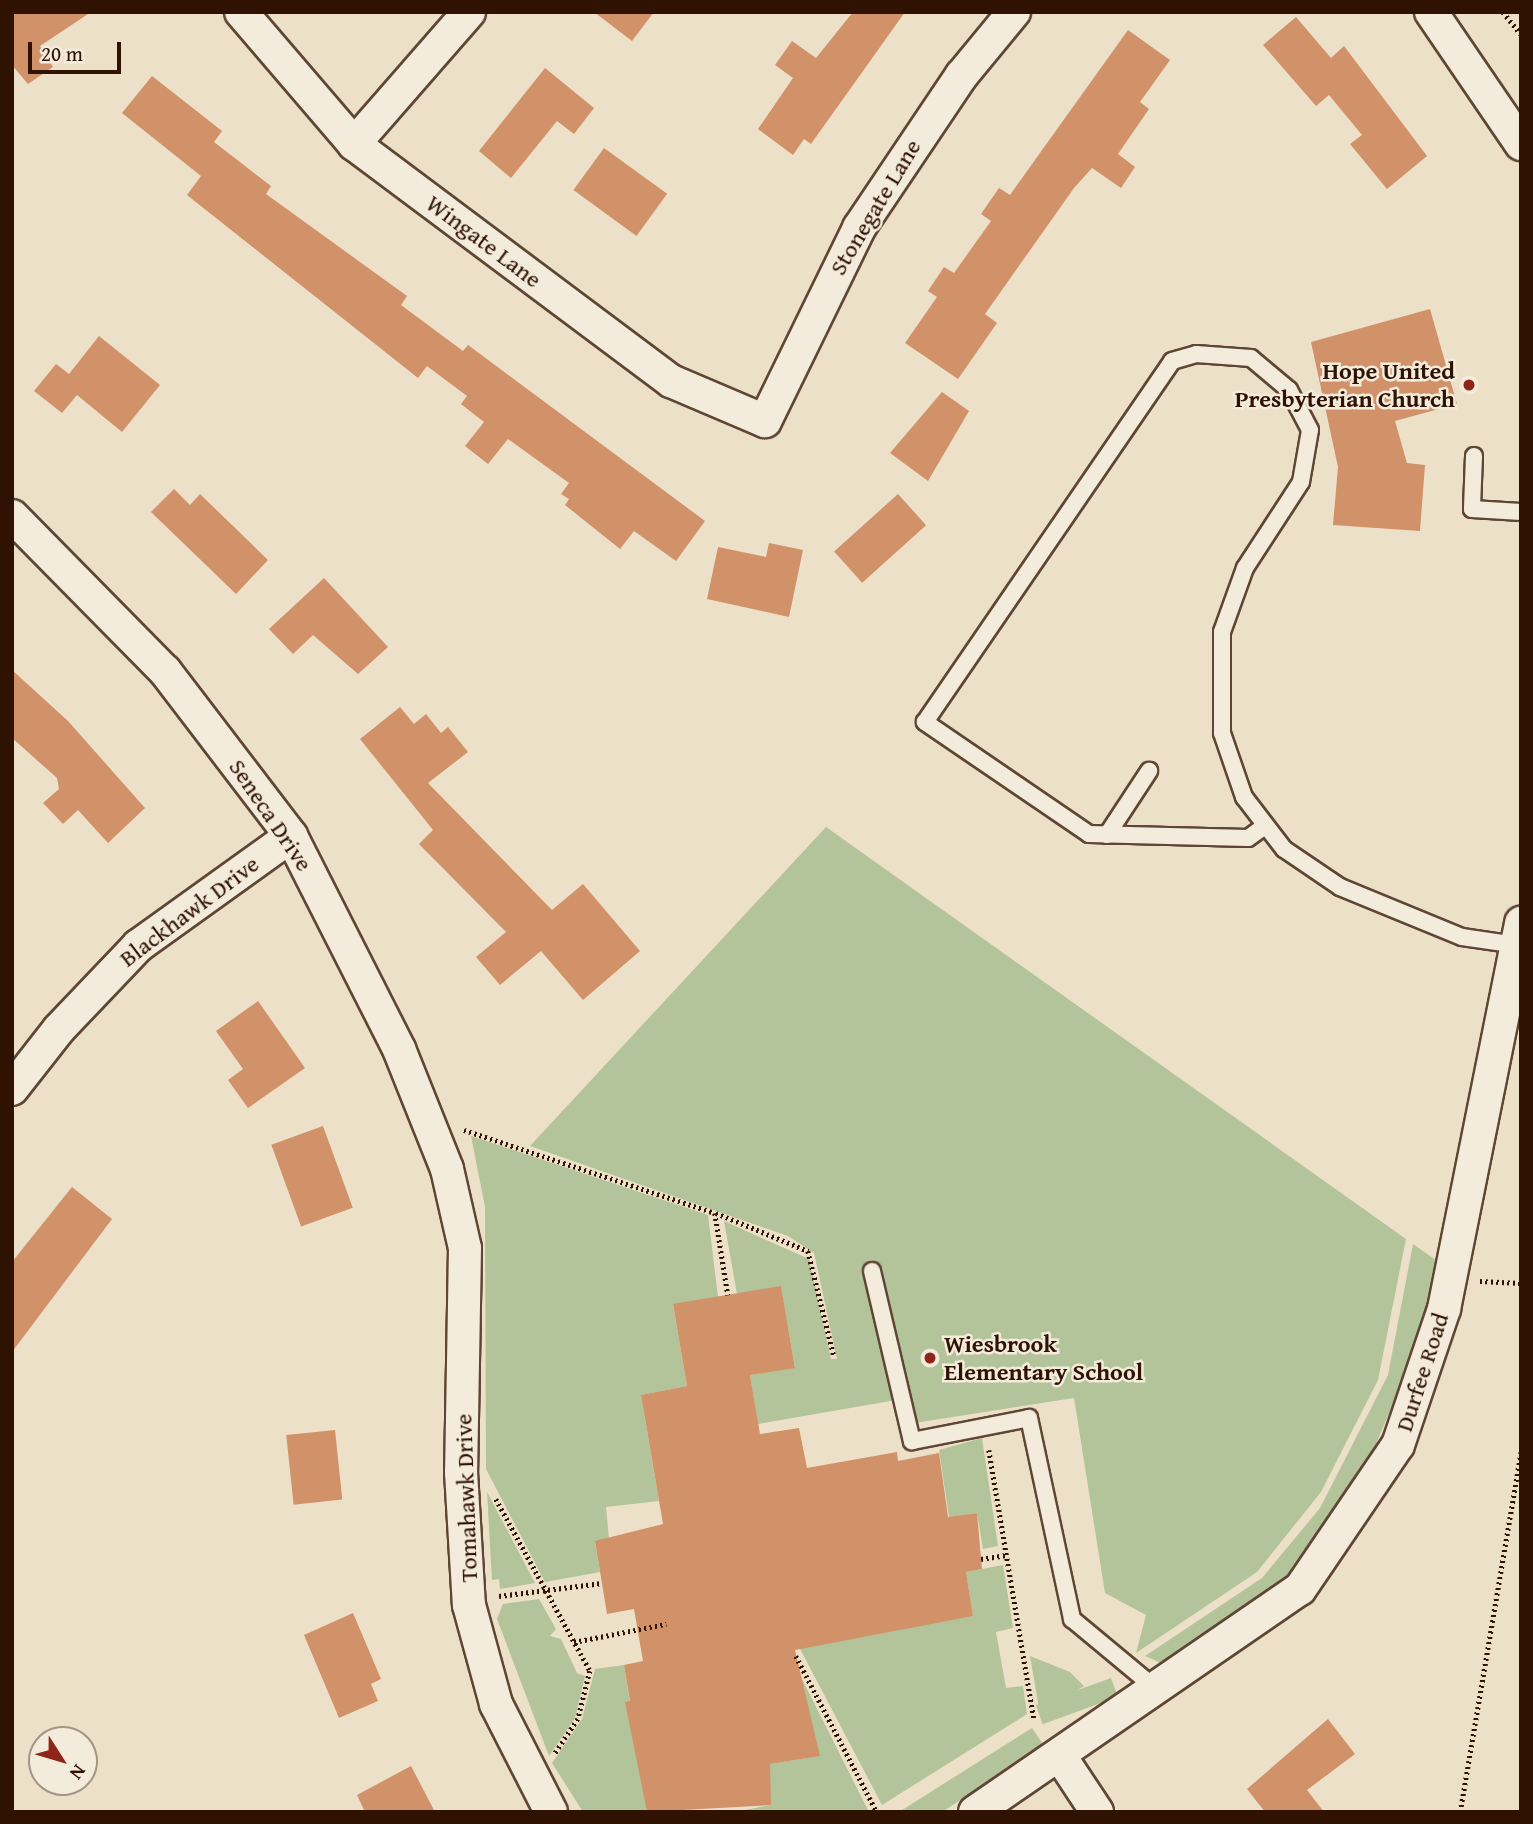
<!DOCTYPE html>
<style>
body{margin:0}
#map{position:relative;width:1533px;height:1824px;overflow:hidden;background:#ede0c8;font-family:"Gentium Book Plus",serif}
div>[style]{position:absolute}
.green>*{inset:0;background:#b3c39a;transform-origin:0 0}
.building>*{inset:0;background:#d19169;transform-origin:0 0}
.path>*{height:4.5px;margin-top:-2.25px;transform-origin:0;background:repeating-linear-gradient(90deg,#301203 0 2px,transparent 0 5.5px)}
.roads{filter:drop-shadow(2px 0 #5f4634) drop-shadow(-2px 0 #5f4634) drop-shadow(0 2px #5f4634) drop-shadow(0 -2px #5f4634)}
.lane>*{height:16px;margin:-8px;padding:0 8px;transform-origin:8px;border-radius:8px;background:#f3ebdb}
.street>*{height:32px;margin:-16px;padding:0 16px;transform-origin:16px;border-radius:16px;background:#f3ebdb}
.dots>*{width:19px;height:19px;translate:-50% -50%;box-sizing:border-box;border:4px solid #f3ebdb;border-radius:50%}
span{translate:-50% -50%;white-space:nowrap;text-align:center;line-height:1.15;-webkit-text-stroke:5px #f3ebdb;paint-order:stroke}
.street-label{font-size:24px;color:#301203}
.poi-label{font-size:24px;color:#301203;font-weight:700}
.right{translate:-100% -50%;text-align:right}
.left{translate:0 -50%;text-align:left}
.frame{position:absolute;inset:0;border:14px solid #301203;pointer-events:none}
.north{position:absolute;left:28px;top:1726px;width:70px;height:70px;box-sizing:border-box;background:#f3ebdb;border:2px solid #a59485;border-radius:50%;rotate:127deg;font-size:19px;font-weight:700;line-height:28px;text-align:center;color:#301203}
.north::after{content:'';display:block;margin:auto;width:24px;height:32px;background:#8f2418;clip-path:polygon(50% 0,100% 100%,50% 72%,0 100%)}
.scale{position:absolute;left:28px;top:42px;width:93px;height:32px;box-sizing:border-box;border:4px solid #301203;border-top:0;padding-left:9px;font-size:21px;line-height:24px;white-space:nowrap;color:#301203;-webkit-text-stroke:5px #f3ebdb;paint-order:stroke}
</style>
<div id="map">
<div class="green">
<div style="clip-path:polygon(826px 827px,1406px 1239px,1378px 1380px,1321px 1492px,1257px 1572px,1136px 1653px,1146px 1615px,1105px 1593px,1074px 1398px,908px 1424px,902px 1399px,758px 1424px,750px 1375px,795px 1367px,781px 1287px,737px 1294px,724px 1221px,809px 1259px,831px 1359px,837px 1359px,814px 1253px,788px 1236px,530px 1146px)"></div>
<div style="clip-path:polygon(471px 1136px,708px 1215px,718px 1297px,673px 1305px,687px 1386px,641px 1395px,659px 1501px,606px 1507px,609px 1539px,595px 1542px,600px 1572px,545px 1582px,486px 1469px,485px 1207px)"></div>
<div style="clip-path:polygon(1413px 1244px,1437px 1261px,1417px 1347px,1367px 1465px,1311px 1551px,1286px 1580px,1168px 1666px,1145px 1656px,1262px 1578px,1320px 1508px,1388px 1375px)"></div>
<div style="clip-path:polygon(982px 1438px,998px 1546px,983px 1549px,977px 1513px,949px 1517px,939px 1450px)"></div>
<div style="clip-path:polygon(487px 1492px,535px 1583px,500px 1589px,499px 1579px,492px 1580px)"></div>
<div style="clip-path:polygon(1003px 1565px,1013px 1628px,996px 1632px,1006px 1688px,1023px 1686px,1027px 1714px,882px 1805px,798px 1645px,973px 1616px,966px 1572px)"></div>
<div style="clip-path:polygon(539px 1599px,556px 1629px,550px 1636px,561px 1639px,577px 1673px,585px 1676px,575px 1718px,549px 1756px,497px 1619px,503px 1604px)"></div>
<div style="clip-path:polygon(1030px 1656px,1070px 1672px,1084px 1686px,1040px 1714px)"></div>
<div style="clip-path:polygon(624px 1665px,647px 1812px,583px 1812px,552px 1763px,582px 1719px,595px 1669px)"></div>
<div style="clip-path:polygon(799px 1673px,869px 1812px,734px 1812px,770px 1805px,770px 1764px,819px 1756px)"></div>
<div style="left:1111px;top:1678px;width:20px;height:80px;rotate:70deg"></div>
<div style="clip-path:polygon(1032px 1728px,1044px 1746px,942px 1812px,899px 1812px)"></div>
</div>
<div class="building">
<div style="clip-path:polygon(12px 12px,91px 12px,40px 46px,53px 67px,28px 84px,12px 65px)"></div>
<div style="clip-path:polygon(594px 12px,654px 12px,632px 41px)"></div>
<div style="clip-path:polygon(853px 12px,905px 12px,811px 144px,804px 139px,793px 155px,758px 129px,793px 78px,775px 65px,792px 41px,816px 58px)"></div>
<div style="clip-path:polygon(1296px 17px,1331px 58px,1344px 46px,1427px 156px,1387px 189px,1350px 144px,1362px 135px,1329px 95px,1316px 106px,1263px 45px)"></div>
<div style="clip-path:polygon(1128px 30px,1170px 60px,1140px 102px,1149px 109px,1118px 154px,1135px 167px,1121px 188px,1092px 168px,1074px 188px,985px 314px,997px 323px,958px 379px,905px 343px,937px 297px,928px 291px,944px 267px,954px 273px,991px 221px,981px 214px,999px 188px,1010px 195px)"></div>
<div style="clip-path:polygon(545px 68px,594px 108px,574px 134px,557px 121px,511px 178px,479px 151px)"></div>
<div style="clip-path:polygon(152px 76px,222px 131px,214px 142px,271px 186px,266px 194px,407px 296px,401px 305px,463px 351px,468px 345px,705px 521px,676px 561px,634px 531px,620px 549px,565px 505px,569px 499px,561px 494px,569px 483px,508px 439px,488px 464px,465px 446px,484px 422px,461px 404px,467px 396px,427px 366px,418px 378px,187px 195px,201px 176px,122px 113px)"></div>
<div style="left:604px;top:148px;width:78px;height:52px;rotate:36deg"></div>
<div style="clip-path:polygon(1430px 309px,1457px 404px,1395px 421px,1407px 463px,1425px 465px,1420px 531px,1333px 525px,1338px 467px,1311px 342px)"></div>
<div style="clip-path:polygon(99px 336px,160px 385px,122px 432px,77px 395px,62px 413px,34px 391px,56px 364px,69px 374px)"></div>
<div style="clip-path:polygon(942px 392px,969px 411px,928px 481px,890px 453px)"></div>
<div style="clip-path:polygon(174px 489px,190px 505px,200px 494px,268px 560px,236px 594px,151px 512px)"></div>
<div style="left:898px;top:494px;width:42px;height:86px;rotate:48deg"></div>
<div style="clip-path:polygon(769px 543px,803px 550px,789px 617px,707px 599px,718px 547px,766px 557px)"></div>
<div style="clip-path:polygon(324px 578px,388px 647px,358px 674px,313px 635px,293px 654px,269px 629px)"></div>
<div style="clip-path:polygon(12px 670px,68px 721px,145px 808px,108px 843px,78px 810px,63px 824px,43px 803px,59px 789px,57px 778px,12px 738px)"></div>
<div style="clip-path:polygon(400px 707px,414px 724px,426px 714px,441px 733px,448px 727px,468px 752px,428px 783px,552px 910px,583px 884px,640px 951px,583px 1000px,541px 951px,500px 985px,476px 957px,506px 932px,419px 844px,433px 830px,360px 739px)"></div>
<div style="clip-path:polygon(258px 1001px,305px 1068px,248px 1108px,228px 1080px,243px 1069px,216px 1031px)"></div>
<div style="left:323px;top:1126px;width:87px;height:55px;rotate:70deg"></div>
<div style="clip-path:polygon(72px 1187px,112px 1219px,12px 1352px,12px 1262px)"></div>
<div style="clip-path:polygon(781px 1286px,795px 1368px,750px 1375px,760px 1434px,799px 1428px,807px 1468px,897px 1452px,898px 1461px,939px 1453px,948px 1517px,977px 1513px,982px 1569px,966px 1572px,973px 1616px,795px 1650px,820px 1756px,770px 1764px,771px 1805px,647px 1812px,625px 1702px,630px 1701px,624px 1665px,643px 1661px,634px 1609px,607px 1614px,595px 1541px,663px 1524px,641px 1395px,687px 1386px,673px 1304px)"></div>
<div style="left:335px;top:1430px;width:70px;height:49px;rotate:84deg"></div>
<div style="clip-path:polygon(353px 1613px,381px 1679px,371px 1684px,378px 1701px,339px 1718px,304px 1635px)"></div>
<div style="clip-path:polygon(1328px 1719px,1355px 1754px,1307px 1790px,1324px 1812px,1265px 1812px,1247px 1789px)"></div>
<div style="clip-path:polygon(411px 1766px,435px 1812px,365px 1812px,357px 1795px)"></div>
</div>
<div class="path">
<div style="left:1503px;top:12px;width:28px;rotate:51deg"></div>
<div style="left:464px;top:1130px;width:264px;rotate:18.3deg"></div>
<div style="left:715px;top:1213px;width:83px;rotate:81deg"></div>
<div style="left:716px;top:1213px;width:100px;rotate:22.4deg"></div>
<div style="left:808px;top:1251px;width:108px;rotate:76.1deg"></div>
<div style="left:1480px;top:1281px;width:41px;rotate:2.8deg"></div>
<div style="left:989px;top:1450px;width:272px;rotate:80.5deg"></div>
<div style="left:496px;top:1499px;width:196px;rotate:61.3deg"></div>
<div style="left:590px;top:1671px;width:49px;rotate:104deg"></div>
<div style="left:578px;top:1719px;width:43px;rotate:123.7deg"></div>
<div style="left:981px;top:1559px;width:26px;rotate:-9deg"></div>
<div style="left:499px;top:1596px;width:104px;rotate:-7.2deg"></div>
<div style="left:574px;top:1642px;width:94px;rotate:-11.1deg"></div>
<div style="left:796px;top:1656px;width:176px;rotate:62.6deg"></div>
<div style="left:1460px;top:1812px;width:367px;rotate:-80.4deg"></div>
</div>
<div class="roads">
<div class="lane">
<div style="left:1474px;top:456px;width:53px;rotate:92.2deg"></div>
<div style="left:1472px;top:509px;width:49px;rotate:3.5deg"></div>
<div style="left:1262px;top:828px;width:17px;rotate:144deg"></div>
<div style="left:1248px;top:838px;width:159px;rotate:-178.6deg"></div>
<div style="left:1089px;top:834px;width:199px;rotate:-145.7deg"></div>
<div style="left:925px;top:722px;width:437px;rotate:-55.6deg"></div>
<div style="left:1172px;top:361px;width:25px;rotate:-16deg"></div>
<div style="left:1196px;top:354px;width:55px;rotate:4.2deg"></div>
<div style="left:1251px;top:358px;width:50px;rotate:40.1deg"></div>
<div style="left:1289px;top:390px;width:45px;rotate:62.3deg"></div>
<div style="left:1310px;top:430px;width:53px;rotate:99.8deg"></div>
<div style="left:1301px;top:482px;width:103px;rotate:123.1deg"></div>
<div style="left:1245px;top:568px;width:68px;rotate:109.8deg"></div>
<div style="left:1222px;top:632px;width:101px;rotate:90deg"></div>
<div style="left:1222px;top:733px;width:68px;rotate:71deg"></div>
<div style="left:1244px;top:797px;width:66px;rotate:52.4deg"></div>
<div style="left:1284px;top:849px;width:68px;rotate:34.2deg"></div>
<div style="left:1340px;top:887px;width:132px;rotate:22.3deg"></div>
<div style="left:1462px;top:937px;width:56px;rotate:8.3deg"></div>
<div style="left:1107px;top:835px;width:77px;rotate:-56.7deg"></div>
<div style="left:872px;top:1271px;width:175px;rotate:76.8deg"></div>
<div style="left:912px;top:1441px;width:119px;rotate:-11.1deg"></div>
<div style="left:1029px;top:1418px;width:206px;rotate:77.9deg"></div>
<div style="left:1072px;top:1619px;width:108px;rotate:39.7deg"></div>
</div>
<div class="street">
<div style="left:241px;top:12px;width:174px;rotate:49.4deg"></div>
<div style="left:354px;top:144px;width:396px;rotate:36.8deg"></div>
<div style="left:671px;top:381px;width:102px;rotate:23.1deg"></div>
<div style="left:765px;top:421px;width:215px;rotate:-64deg"></div>
<div style="left:859px;top:228px;width:184px;rotate:-56.1deg"></div>
<div style="left:962px;top:75px;width:82px;rotate:-50.5deg"></div>
<div style="left:1431px;top:12px;width:160px;rotate:55.7deg"></div>
<div style="left:354px;top:144px;width:175px;rotate:-48.9deg"></div>
<div style="left:12px;top:516px;width:218px;rotate:45.4deg"></div>
<div style="left:165px;top:671px;width:208px;rotate:52.6deg"></div>
<div style="left:291px;top:836px;width:239px;rotate:63.1deg"></div>
<div style="left:399px;top:1049px;width:129px;rotate:68.2deg"></div>
<div style="left:447px;top:1169px;width:81px;rotate:77.2deg"></div>
<div style="left:465px;top:1248px;width:224px;rotate:91deg"></div>
<div style="left:461px;top:1472px;width:133px;rotate:86.6deg"></div>
<div style="left:469px;top:1605px;width:103px;rotate:74.7deg"></div>
<div style="left:496px;top:1704px;width:121px;rotate:63deg"></div>
<div style="left:12px;top:1089px;width:76px;rotate:-51.9deg"></div>
<div style="left:59px;top:1029px;width:115px;rotate:-46.4deg"></div>
<div style="left:138px;top:946px;width:188px;rotate:-35.7deg"></div>
<div style="left:1060px;top:1756px;width:67px;rotate:56.5deg"></div>
<div style="left:975px;top:1812px;width:394px;rotate:-34.5deg"></div>
<div style="left:1300px;top:1589px;width:174px;rotate:-55.8deg"></div>
<div style="left:1398px;top:1445px;width:144px;rotate:-71.3deg"></div>
<div style="left:1444px;top:1309px;width:394px;rotate:-78.7deg"></div>
</div>
</div>
<div class="dots">
<div style="left:1469px;top:385px;background:#8f2418"></div>
<div style="left:930px;top:1358px;background:#8f2418"></div>
</div>
<div class="street-label">
<span style="left:875px;top:207px;rotate:-59deg">Stonegate Lane</span>
<span style="left:484px;top:241px;rotate:37deg">Wingate Lane</span>
<span style="left:271px;top:815px;rotate:56deg">Seneca Drive</span>
<span style="left:189px;top:911px;rotate:-37deg">Blackhawk Drive</span>
<span style="left:1422px;top:1372px;rotate:-72deg">Durfee Road</span>
<span style="left:466px;top:1498px;rotate:-92deg">Tomahawk Drive</span>
</div>
<div class="poi-label">
<span class="right" style="left:1455px;top:385px">Hope United<br>Presbyterian Church</span>
<span class="left" style="left:944px;top:1358px">Wiesbrook<br>Elementary School</span>
</div>
<div class="frame"></div>
<div class="north">N</div>
<div class="scale">20 m</div>
</div>
